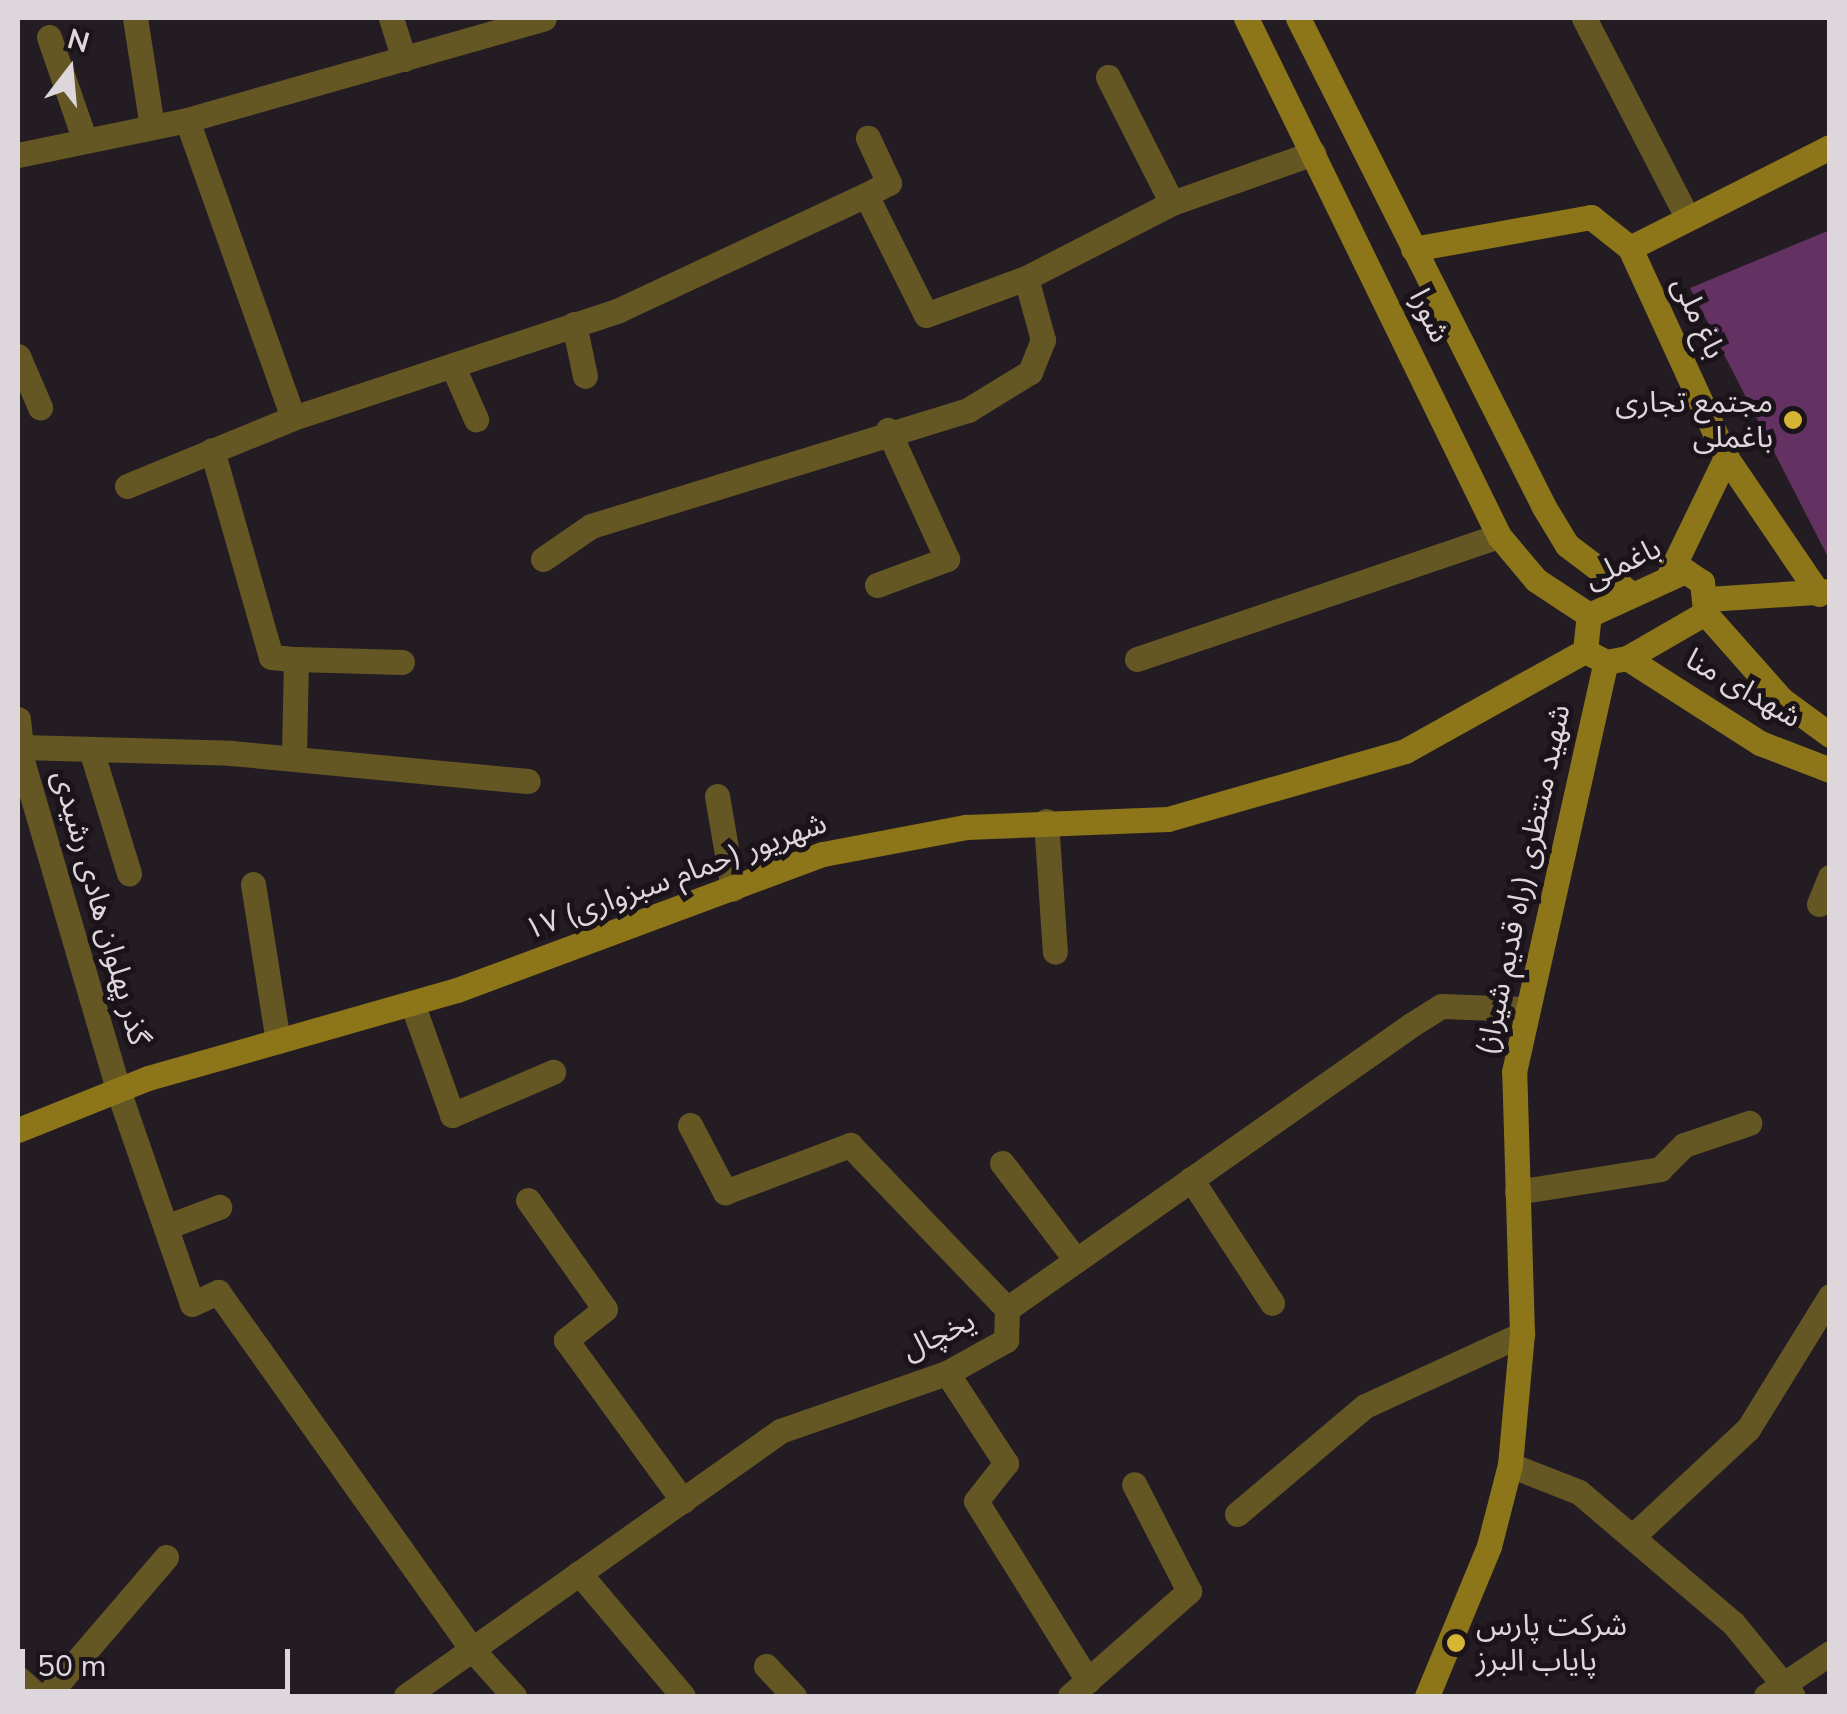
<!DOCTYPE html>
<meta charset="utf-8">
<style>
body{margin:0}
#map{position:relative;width:1847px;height:1714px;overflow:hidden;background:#241c23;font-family:"Nunito Sans","Noto Sans Arabic",sans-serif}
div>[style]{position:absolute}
.building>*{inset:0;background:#633162}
.street>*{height:25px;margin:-12.5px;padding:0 12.5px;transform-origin:12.5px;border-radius:12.5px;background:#655724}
.secondary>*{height:25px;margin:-12.5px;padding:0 12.5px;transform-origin:12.5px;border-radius:12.5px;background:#8d7619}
.dots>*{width:28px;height:28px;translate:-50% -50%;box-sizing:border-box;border:5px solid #1a131a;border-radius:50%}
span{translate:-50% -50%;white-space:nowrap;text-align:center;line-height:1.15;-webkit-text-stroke:10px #1a131a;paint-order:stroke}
.street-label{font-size:30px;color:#ddd7dc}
.poi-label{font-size:30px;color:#ddd7dc}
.right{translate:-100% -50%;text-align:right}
.left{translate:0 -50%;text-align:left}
.frame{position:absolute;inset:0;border:20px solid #ddd7dc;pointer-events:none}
.north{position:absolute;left:20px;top:20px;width:100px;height:100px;-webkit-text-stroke:8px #1a131a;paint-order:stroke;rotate:16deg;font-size:28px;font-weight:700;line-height:40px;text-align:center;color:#ddd7dc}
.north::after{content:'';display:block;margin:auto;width:35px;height:45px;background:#ddd7dc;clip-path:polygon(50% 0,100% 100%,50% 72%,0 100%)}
.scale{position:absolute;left:20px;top:1649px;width:270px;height:45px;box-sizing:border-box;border:5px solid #ddd7dc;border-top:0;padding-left:12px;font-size:30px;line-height:35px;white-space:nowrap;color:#ddd7dc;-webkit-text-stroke:8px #1a131a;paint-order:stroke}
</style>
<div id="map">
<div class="building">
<div style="clip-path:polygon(1830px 230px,1830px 561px,1690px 288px)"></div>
</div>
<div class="street">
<div style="left:135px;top:18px;width:110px;rotate:81.1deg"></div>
<div style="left:391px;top:18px;width:43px;rotate:72.4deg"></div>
<div style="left:1584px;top:18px;width:226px;rotate:62.6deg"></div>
<div style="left:49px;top:37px;width:110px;rotate:70.9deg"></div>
<div style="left:1108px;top:77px;width:141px;rotate:63.1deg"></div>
<div style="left:187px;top:120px;width:316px;rotate:70.4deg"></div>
<div style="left:18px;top:155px;width:173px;rotate:-11.7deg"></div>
<div style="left:187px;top:120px;width:371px;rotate:-15.9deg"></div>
<div style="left:866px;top:195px;width:134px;rotate:63.4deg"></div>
<div style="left:926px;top:315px;width:107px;rotate:-20.3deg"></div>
<div style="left:1026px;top:278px;width:164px;rotate:-27.2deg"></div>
<div style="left:1172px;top:203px;width:150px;rotate:-19.5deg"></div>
<div style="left:574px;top:324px;width:53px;rotate:78.1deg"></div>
<div style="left:18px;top:356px;width:56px;rotate:66.7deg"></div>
<div style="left:454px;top:369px;width:55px;rotate:66.3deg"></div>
<div style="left:212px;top:450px;width:215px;rotate:74.1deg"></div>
<div style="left:271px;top:657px;width:25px;rotate:5deg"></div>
<div style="left:296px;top:659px;width:99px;rotate:91.2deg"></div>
<div style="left:127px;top:486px;width:179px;rotate:-22.3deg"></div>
<div style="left:293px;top:418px;width:343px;rotate:-18.3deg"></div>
<div style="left:619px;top:310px;width:272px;rotate:-25deg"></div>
<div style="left:866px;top:195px;width:26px;rotate:-28deg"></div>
<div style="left:889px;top:183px;width:50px;rotate:-115deg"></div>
<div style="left:543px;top:559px;width:58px;rotate:-34.5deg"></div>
<div style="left:591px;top:526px;width:394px;rotate:-17.1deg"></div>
<div style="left:968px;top:410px;width:73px;rotate:-31.5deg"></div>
<div style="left:1030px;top:372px;width:35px;rotate:-68deg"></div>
<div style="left:1043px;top:340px;width:64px;rotate:-105.3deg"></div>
<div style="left:877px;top:585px;width:75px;rotate:-20.4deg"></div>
<div style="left:947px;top:559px;width:142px;rotate:-114.6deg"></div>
<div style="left:296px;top:659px;width:106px;rotate:1.6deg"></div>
<div style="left:1137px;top:659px;width:382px;rotate:-18.8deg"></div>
<div style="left:18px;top:719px;width:28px;rotate:84deg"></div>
<div style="left:21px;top:747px;width:210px;rotate:1.6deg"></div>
<div style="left:231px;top:753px;width:298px;rotate:5.4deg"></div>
<div style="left:18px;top:747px;width:357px;rotate:73.7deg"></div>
<div style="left:118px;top:1090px;width:226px;rotate:70.9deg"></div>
<div style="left:192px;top:1304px;width:29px;rotate:-25deg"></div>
<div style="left:218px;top:1292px;width:435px;rotate:54.6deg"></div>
<div style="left:470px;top:1647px;width:66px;rotate:48.1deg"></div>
<div style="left:92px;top:753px;width:126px;rotate:72.9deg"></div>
<div style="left:717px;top:796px;width:94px;rotate:80.2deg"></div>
<div style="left:1046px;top:821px;width:131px;rotate:86.1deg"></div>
<div style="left:253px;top:884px;width:159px;rotate:81deg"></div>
<div style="left:1819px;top:904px;width:29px;rotate:-68deg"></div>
<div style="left:412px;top:1003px;width:119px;rotate:70.3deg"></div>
<div style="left:452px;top:1115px;width:110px;rotate:-23.1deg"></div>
<div style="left:690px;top:1125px;width:76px;rotate:62.4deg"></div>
<div style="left:725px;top:1192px;width:134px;rotate:-20.6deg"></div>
<div style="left:850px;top:1145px;width:227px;rotate:46.2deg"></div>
<div style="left:1002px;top:1163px;width:122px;rotate:52.7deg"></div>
<div style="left:1191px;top:1179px;width:148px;rotate:56.8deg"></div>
<div style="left:1517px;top:1192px;width:145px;rotate:-9.1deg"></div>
<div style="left:1660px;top:1169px;width:34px;rotate:-45deg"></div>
<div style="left:1684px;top:1145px;width:69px;rotate:-18.7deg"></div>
<div style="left:528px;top:1200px;width:133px;rotate:54.8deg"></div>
<div style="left:605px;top:1309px;width:50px;rotate:141.5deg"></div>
<div style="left:566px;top:1340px;width:199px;rotate:54deg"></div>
<div style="left:166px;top:1227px;width:57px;rotate:-20.7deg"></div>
<div style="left:947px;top:1373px;width:108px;rotate:56.8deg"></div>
<div style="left:1006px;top:1463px;width:48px;rotate:128.3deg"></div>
<div style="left:976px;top:1501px;width:212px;rotate:58.1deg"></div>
<div style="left:1510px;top:1465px;width:74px;rotate:21.4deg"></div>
<div style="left:1579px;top:1492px;width:202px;rotate:40.4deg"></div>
<div style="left:1733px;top:1623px;width:94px;rotate:50.6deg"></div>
<div style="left:1237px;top:1514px;width:167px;rotate:-40.2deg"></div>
<div style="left:1365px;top:1406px;width:173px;rotate:-24.6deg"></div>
<div style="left:1632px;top:1537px;width:158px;rotate:-43deg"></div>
<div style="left:1748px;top:1429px;width:156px;rotate:-58.3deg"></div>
<div style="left:579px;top:1573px;width:161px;rotate:49.8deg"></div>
<div style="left:766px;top:1666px;width:41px;rotate:47deg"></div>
<div style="left:18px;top:1678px;width:27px;rotate:42deg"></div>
<div style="left:47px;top:1696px;width:183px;rotate:-49.4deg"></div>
<div style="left:406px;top:1696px;width:458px;rotate:-35.3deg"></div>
<div style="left:780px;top:1431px;width:177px;rotate:-19.2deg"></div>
<div style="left:947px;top:1373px;width:68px;rotate:-29.2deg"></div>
<div style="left:1006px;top:1340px;width:31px;rotate:-88deg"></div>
<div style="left:1007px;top:1309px;width:494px;rotate:-35.1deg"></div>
<div style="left:1411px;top:1025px;width:36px;rotate:-32deg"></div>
<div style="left:1442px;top:1006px;width:82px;rotate:2.1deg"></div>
<div style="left:1070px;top:1696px;width:159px;rotate:-41.4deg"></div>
<div style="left:1189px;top:1591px;width:120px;rotate:-117.2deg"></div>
<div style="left:1766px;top:1696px;width:77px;rotate:-33.9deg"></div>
</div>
<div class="secondary">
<div style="left:1246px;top:18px;width:576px;rotate:63.97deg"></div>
<div style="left:1499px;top:536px;width:57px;rotate:49.9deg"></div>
<div style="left:1536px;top:580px;width:64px;rotate:33.4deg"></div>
<div style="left:1298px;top:18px;width:547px;rotate:63.29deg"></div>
<div style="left:1544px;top:507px;width:44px;rotate:58.8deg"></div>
<div style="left:1567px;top:545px;width:78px;rotate:37.2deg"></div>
<div style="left:1413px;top:249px;width:181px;rotate:-10.2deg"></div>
<div style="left:1591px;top:217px;width:50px;rotate:38.5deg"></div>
<div style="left:1685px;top:571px;width:20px;rotate:33deg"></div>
<div style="left:1702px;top:582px;width:31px;rotate:84deg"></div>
<div style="left:1705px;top:613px;width:90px;rotate:150deg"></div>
<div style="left:1627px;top:658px;width:21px;rotate:169deg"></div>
<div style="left:1606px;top:662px;width:24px;rotate:-152deg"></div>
<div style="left:1585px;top:651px;width:36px;rotate:-84deg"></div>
<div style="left:1589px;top:615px;width:106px;rotate:-24.6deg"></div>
<div style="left:1670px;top:573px;width:129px;rotate:-64.2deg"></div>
<div style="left:1819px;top:594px;width:166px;rotate:-124.2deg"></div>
<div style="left:1726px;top:457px;width:230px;rotate:-114.7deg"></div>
<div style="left:1630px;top:248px;width:224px;rotate:-26.8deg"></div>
<div style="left:1708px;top:599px;width:122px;rotate:-3.8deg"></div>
<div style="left:1705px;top:613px;width:115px;rotate:48.5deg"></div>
<div style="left:1781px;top:699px;width:61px;rotate:36.3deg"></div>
<div style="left:1627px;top:658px;width:158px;rotate:32.6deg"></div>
<div style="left:1760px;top:743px;width:75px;rotate:21.1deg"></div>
<div style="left:18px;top:1130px;width:140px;rotate:-21.8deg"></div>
<div style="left:148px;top:1078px;width:321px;rotate:-15.9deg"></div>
<div style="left:457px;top:990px;width:390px;rotate:-20.4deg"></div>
<div style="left:823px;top:854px;width:146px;rotate:-10.7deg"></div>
<div style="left:966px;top:827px;width:202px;rotate:-2.3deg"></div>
<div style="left:1168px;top:819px;width:247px;rotate:-16deg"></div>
<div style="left:1405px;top:751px;width:206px;rotate:-29.1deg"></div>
<div style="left:1427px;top:1696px;width:162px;rotate:-67.5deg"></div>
<div style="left:1489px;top:1546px;width:84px;rotate:-75.5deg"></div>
<div style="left:1510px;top:1465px;width:132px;rotate:-84.8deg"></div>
<div style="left:1522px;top:1334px;width:262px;rotate:-91.7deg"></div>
<div style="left:1514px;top:1072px;width:420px;rotate:-77.4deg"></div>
</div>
<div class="dots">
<div style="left:1793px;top:420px;background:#d5b534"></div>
<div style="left:1456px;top:1643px;background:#d5b534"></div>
</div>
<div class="street-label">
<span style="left:1429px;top:316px;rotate:64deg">شورا</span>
<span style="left:1698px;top:318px;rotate:65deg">باغ ملی</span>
<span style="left:1623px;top:564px;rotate:-25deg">باغملی</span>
<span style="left:1743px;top:689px;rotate:30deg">شهدای منا</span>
<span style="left:676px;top:877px;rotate:-20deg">۱۷ شهریور (حمام سبزواری)</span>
<span style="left:1524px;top:880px;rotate:-78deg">شهید منتظری (راه قدیم شیراز)</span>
<span style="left:100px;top:908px;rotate:74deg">گذر پهلوان هادی رشیدی</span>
<span style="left:939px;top:1336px;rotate:-25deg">یخچال</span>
</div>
<div class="poi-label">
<span class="right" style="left:1773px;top:420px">مجتمع تجاری<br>باغملی</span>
<span class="left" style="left:1476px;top:1643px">شرکت پارس<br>پایاب البرز</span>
</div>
<div class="frame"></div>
<div class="north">N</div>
<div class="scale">50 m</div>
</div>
